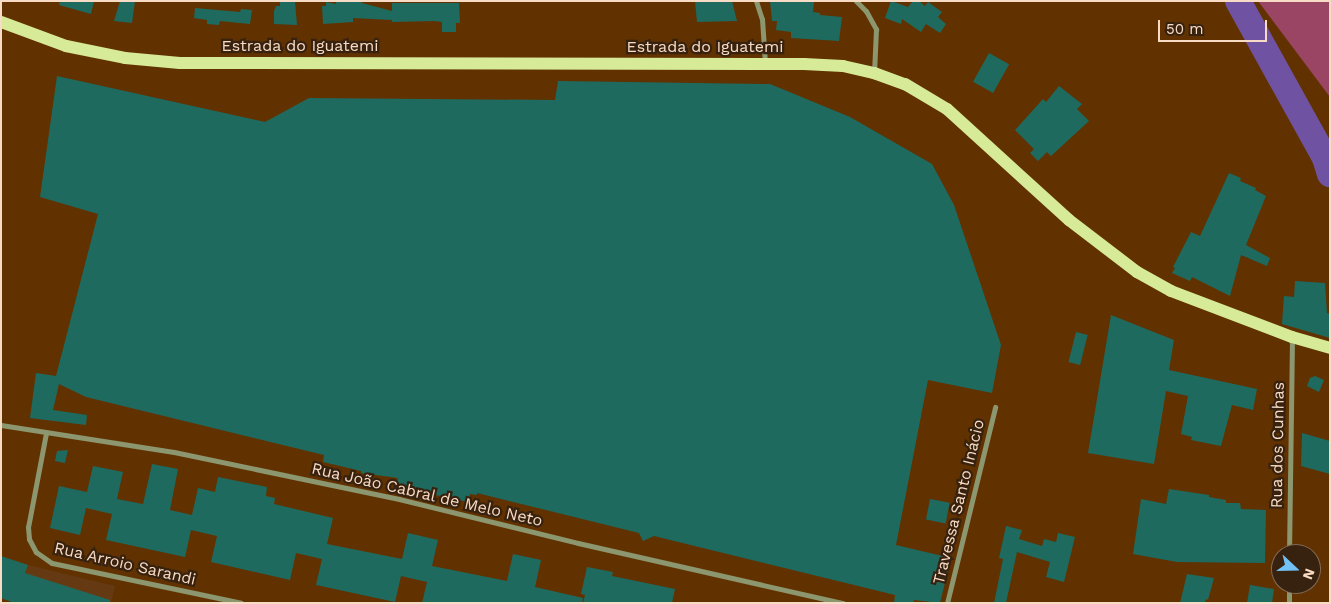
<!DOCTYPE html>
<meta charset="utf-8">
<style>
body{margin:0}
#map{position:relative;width:1331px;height:604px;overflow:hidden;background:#613200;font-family:"Work Sans",sans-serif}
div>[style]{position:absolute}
.built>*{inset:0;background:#653a13}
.green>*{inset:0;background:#9b4564}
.river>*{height:26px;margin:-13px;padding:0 13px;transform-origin:13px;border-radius:13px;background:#7052a2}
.building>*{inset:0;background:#1e6a5e;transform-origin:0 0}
.minor>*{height:5px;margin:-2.5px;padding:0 2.5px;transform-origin:2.5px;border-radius:2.5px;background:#8c966f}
.primary>*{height:12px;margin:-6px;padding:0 6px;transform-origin:6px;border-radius:6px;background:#d7ea98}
span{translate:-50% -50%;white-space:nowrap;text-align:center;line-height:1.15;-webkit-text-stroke:4.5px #37210f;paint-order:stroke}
.street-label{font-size:16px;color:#f8dbc4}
.frame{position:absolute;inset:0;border:2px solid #f8dbc4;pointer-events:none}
.north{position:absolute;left:1271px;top:544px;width:50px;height:50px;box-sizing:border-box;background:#37210f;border:1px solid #846b57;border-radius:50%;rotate:111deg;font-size:14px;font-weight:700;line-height:20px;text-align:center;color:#f8dbc4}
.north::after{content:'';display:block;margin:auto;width:18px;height:22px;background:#72c1f5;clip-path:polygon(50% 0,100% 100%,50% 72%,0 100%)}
.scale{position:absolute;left:1158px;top:20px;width:109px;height:22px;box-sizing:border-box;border:2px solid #f8dbc4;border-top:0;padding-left:6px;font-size:15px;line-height:18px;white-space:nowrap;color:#f8dbc4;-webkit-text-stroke:4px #37210f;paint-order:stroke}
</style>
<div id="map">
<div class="built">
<div style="clip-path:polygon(28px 565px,115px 586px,111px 603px,14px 603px)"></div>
</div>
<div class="green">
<div style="clip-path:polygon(1258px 1px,1330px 1px,1330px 97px)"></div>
</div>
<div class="river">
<div style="left:1238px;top:1px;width:179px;rotate:61deg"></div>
<div style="left:1325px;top:158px;width:17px;rotate:73deg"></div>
</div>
<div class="building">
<div style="clip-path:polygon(60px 1px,94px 1px,91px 14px,59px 5px)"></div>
<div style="clip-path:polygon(120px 1px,135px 1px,132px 23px,114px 21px)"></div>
<div style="clip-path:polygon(280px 1px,295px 1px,297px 25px,274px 24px,274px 11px,276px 6px,280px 6px)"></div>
<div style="clip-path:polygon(336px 1px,362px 1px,362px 3px,392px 11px,392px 3px,459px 3px,460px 23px,456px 23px,456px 32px,442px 32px,442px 22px,434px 21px,392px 22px,392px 20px,353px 18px,353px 22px,323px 24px,322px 6px,326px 6px,326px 2px,336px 4px)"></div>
<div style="clip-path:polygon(695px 1px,732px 1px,737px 21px,697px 22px)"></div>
<div style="clip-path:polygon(770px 1px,814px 2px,813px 12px,820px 13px,820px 15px,842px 17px,839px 41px,791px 38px,791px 32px,776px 30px,777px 21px,772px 21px)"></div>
<div style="clip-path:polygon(891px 1px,908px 7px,913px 1px,919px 1px,925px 6px,928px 2px,942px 12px,938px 17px,946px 24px,940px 33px,926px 24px,921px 32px,902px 19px,901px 24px,885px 18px)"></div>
<div style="clip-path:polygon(195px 8px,240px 12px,241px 9px,252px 10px,250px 24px,220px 21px,219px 25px,207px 24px,207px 20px,194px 18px)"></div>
<div style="left:989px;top:53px;width:23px;height:33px;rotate:29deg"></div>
<div style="clip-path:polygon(57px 76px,265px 122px,309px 98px,555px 100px,558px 81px,770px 84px,850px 117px,932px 164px,954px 205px,1001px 345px,992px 393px,928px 380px,896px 545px,951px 558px,940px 603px,914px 600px,913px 603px,894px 603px,895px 595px,654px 536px,643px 541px,639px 533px,477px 493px,477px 495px,470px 494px,468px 502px,417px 491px,396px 485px,398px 478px,361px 473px,361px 471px,323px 462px,324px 455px,86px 397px,59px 384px,53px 410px,87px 415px,86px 425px,30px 418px,36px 373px,56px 376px,98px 214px,40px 197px)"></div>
<div style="clip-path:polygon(1059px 86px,1082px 104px,1077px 109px,1089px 121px,1051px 156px,1047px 152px,1038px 161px,1030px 153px,1034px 149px,1015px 130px,1043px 99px,1046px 102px)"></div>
<div style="clip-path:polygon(1229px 173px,1241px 178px,1240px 181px,1256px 188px,1255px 190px,1266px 196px,1246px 245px,1270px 258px,1267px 266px,1241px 255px,1230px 296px,1192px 277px,1190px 281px,1172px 273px,1175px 268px,1173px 267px,1191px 232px,1200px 236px)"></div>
<div style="clip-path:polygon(1295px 281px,1325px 283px,1327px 313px,1330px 314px,1330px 338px,1282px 324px,1284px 296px,1294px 297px)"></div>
<div style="clip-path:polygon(1111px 315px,1174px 340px,1169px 370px,1257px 389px,1253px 410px,1232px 405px,1221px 446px,1191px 440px,1192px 437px,1181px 434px,1188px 396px,1166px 391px,1154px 464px,1088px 453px)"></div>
<div style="left:1076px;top:332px;width:12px;height:31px;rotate:14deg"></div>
<div style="clip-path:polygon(1315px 376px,1324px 380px,1319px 392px,1307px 386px,1310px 378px)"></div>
<div style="clip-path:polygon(1302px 433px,1330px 441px,1330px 474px,1301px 466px)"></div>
<div style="clip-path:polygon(68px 450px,65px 463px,55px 461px,57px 451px)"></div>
<div style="clip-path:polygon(152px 464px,178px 469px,170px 510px,192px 515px,198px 488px,215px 492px,218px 477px,267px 487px,266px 496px,275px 498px,274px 504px,333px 518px,327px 544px,402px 559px,408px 533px,438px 540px,432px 566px,507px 581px,513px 554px,541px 560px,535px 587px,583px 598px,582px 603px,422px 603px,427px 582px,401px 576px,395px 602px,316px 585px,322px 559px,296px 553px,290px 580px,211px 562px,217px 536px,191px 530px,185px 557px,106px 540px,112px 514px,86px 508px,80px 535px,50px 528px,59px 486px,87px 492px,93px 466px,123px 472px,117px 499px,143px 504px)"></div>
<div style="clip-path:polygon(1169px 489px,1209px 495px,1209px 497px,1226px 500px,1226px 503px,1240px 503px,1241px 509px,1266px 510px,1265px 563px,1177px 562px,1133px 554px,1141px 499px,1166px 504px)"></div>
<div style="left:930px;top:499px;width:20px;height:21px;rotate:11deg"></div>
<div style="clip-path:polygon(1006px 526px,1022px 530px,1019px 539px,1042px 546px,1044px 539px,1056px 542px,1058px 533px,1075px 537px,1064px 582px,1046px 577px,1050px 562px,1017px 552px,1006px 603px,994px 603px,1003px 559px,999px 558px)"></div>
<div style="clip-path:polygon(1px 556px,28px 565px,25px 573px,110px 600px,110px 603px,14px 603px,1px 598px)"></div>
<div style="clip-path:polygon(587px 567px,613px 572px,612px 576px,675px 589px,672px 603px,583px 603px,585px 595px,581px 594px)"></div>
<div style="clip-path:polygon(1187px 574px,1214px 578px,1208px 600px,1206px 599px,1205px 603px,1180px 603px)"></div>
<div style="clip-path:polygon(1250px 585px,1274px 589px,1272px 603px,1247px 603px)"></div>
</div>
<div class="minor">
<div style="left:756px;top:1px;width:19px;rotate:72deg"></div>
<div style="left:762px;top:19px;width:44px;rotate:86.1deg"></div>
<div style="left:856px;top:1px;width:14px;rotate:45deg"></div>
<div style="left:866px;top:11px;width:21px;rotate:61deg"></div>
<div style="left:876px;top:29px;width:44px;rotate:92.6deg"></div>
<div style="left:1px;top:425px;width:175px;rotate:8.9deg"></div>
<div style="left:174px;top:452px;width:230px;rotate:11.8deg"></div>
<div style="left:399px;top:499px;width:184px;rotate:13.8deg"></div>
<div style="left:578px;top:543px;width:272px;rotate:12.8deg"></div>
<div style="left:46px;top:433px;width:96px;rotate:100.8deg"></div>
<div style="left:28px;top:527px;width:12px;rotate:85deg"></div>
<div style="left:29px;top:539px;width:15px;rotate:62deg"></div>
<div style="left:36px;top:552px;width:19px;rotate:35deg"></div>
<div style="left:52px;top:563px;width:193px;rotate:11.9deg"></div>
<div style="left:1289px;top:554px;width:217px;rotate:-89.2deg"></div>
<div style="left:947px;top:603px;width:202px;rotate:-76.2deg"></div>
<div style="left:1289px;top:603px;width:19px;rotate:-90deg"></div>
</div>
<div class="primary">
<div style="left:1px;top:22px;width:69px;rotate:20.3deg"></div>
<div style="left:66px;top:46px;width:60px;rotate:11.5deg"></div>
<div style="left:125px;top:58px;width:55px;rotate:5.2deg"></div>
<div style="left:180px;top:63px;width:624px;rotate:0.09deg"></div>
<div style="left:804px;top:64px;width:39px;rotate:3deg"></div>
<div style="left:843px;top:66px;width:32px;rotate:13deg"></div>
<div style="left:874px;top:73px;width:33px;rotate:20deg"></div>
<div style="left:905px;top:84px;width:49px;rotate:30.8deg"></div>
<div style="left:947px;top:109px;width:165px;rotate:42.3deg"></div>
<div style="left:1069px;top:220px;width:86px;rotate:37.4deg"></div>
<div style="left:1137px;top:272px;width:39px;rotate:29deg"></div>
<div style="left:1171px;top:291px;width:129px;rotate:20.8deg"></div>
<div style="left:1292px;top:337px;width:40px;rotate:16deg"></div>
</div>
<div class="street-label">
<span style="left:300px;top:46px">Estrada do Iguatemi</span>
<span style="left:705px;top:47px">Estrada do Iguatemi</span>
<span style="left:1278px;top:445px;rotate:-89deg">Rua dos Cunhas</span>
<span style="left:427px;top:495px;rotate:13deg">Rua João Cabral de Melo Neto</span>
<span style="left:959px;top:502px;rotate:-76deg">Travessa Santo Inácio</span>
<span style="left:125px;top:564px;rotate:13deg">Rua Arroio Sarandi</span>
</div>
<div class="frame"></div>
<div class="north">N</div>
<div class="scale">50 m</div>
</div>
